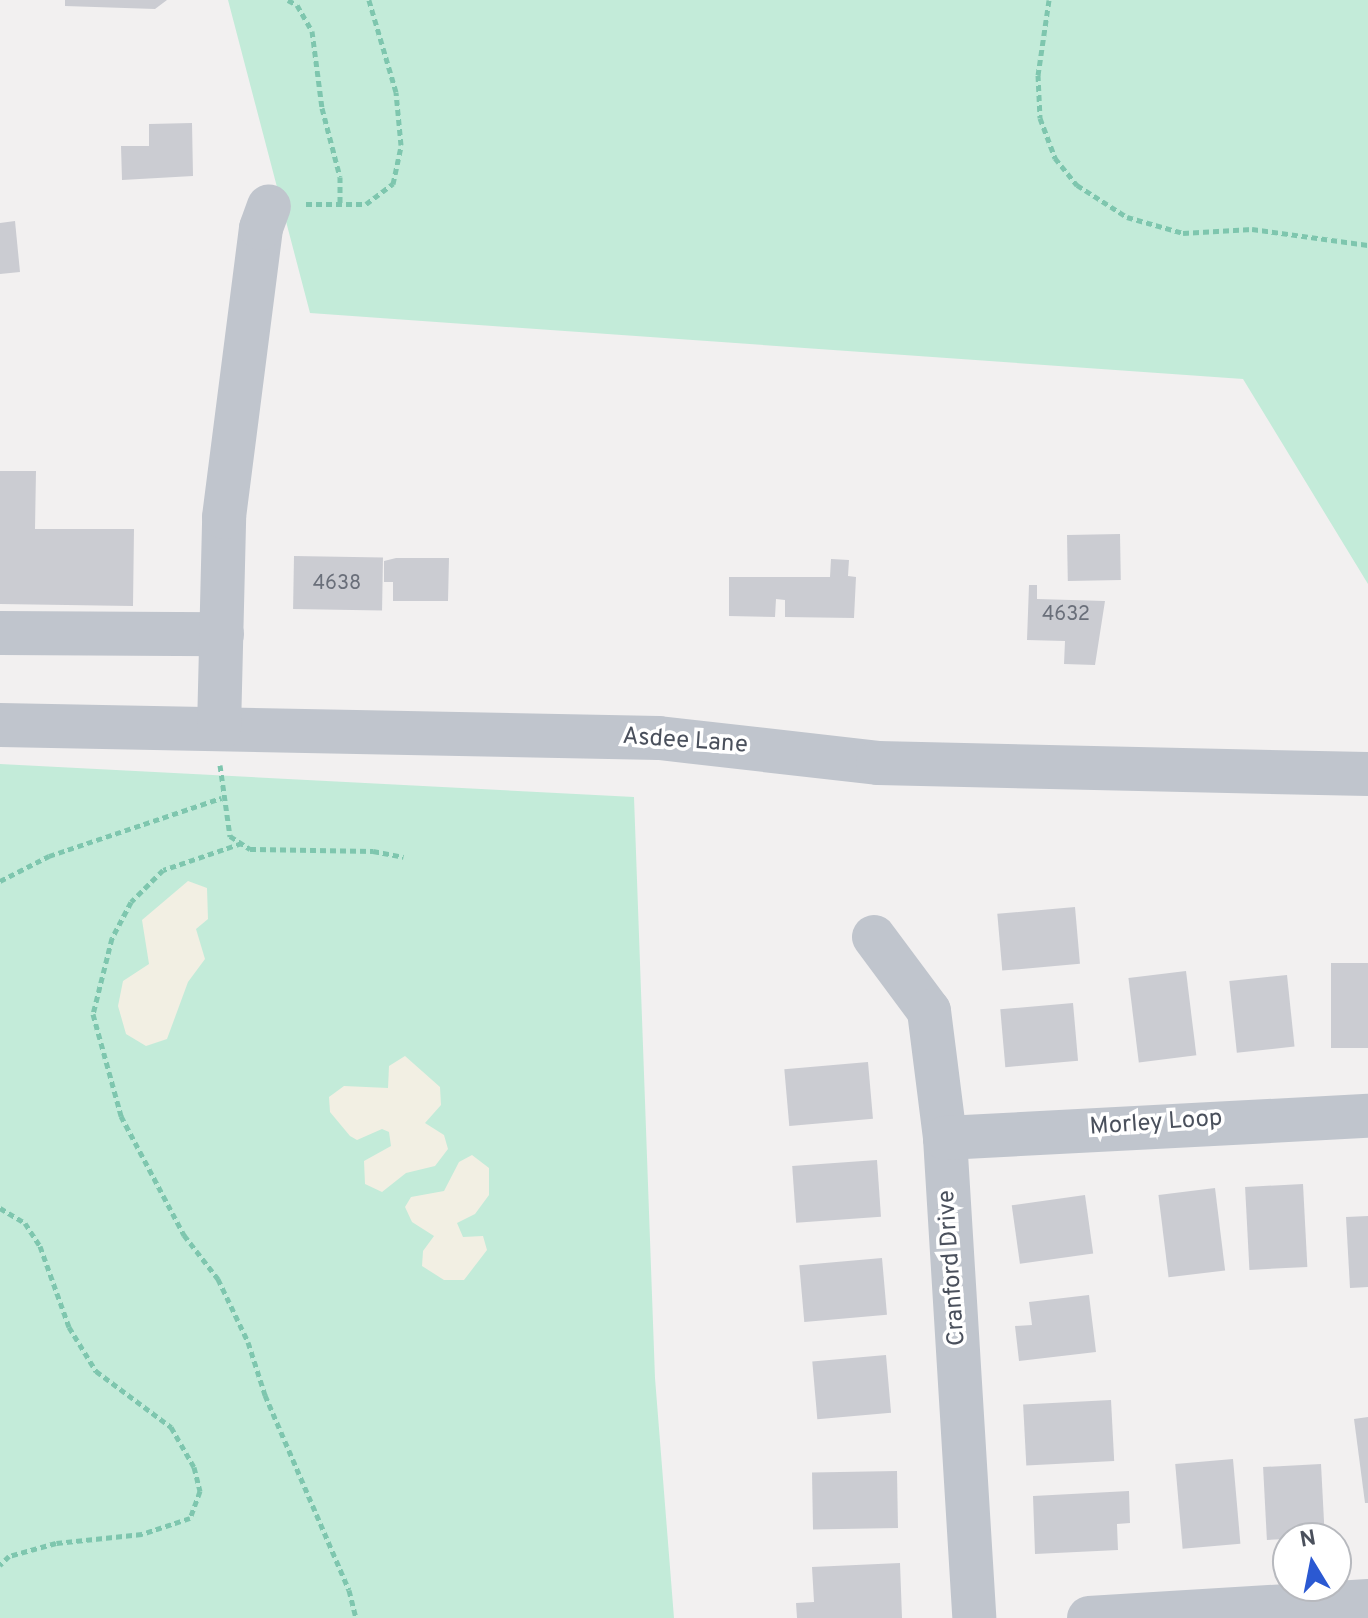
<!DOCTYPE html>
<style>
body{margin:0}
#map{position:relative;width:1368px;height:1618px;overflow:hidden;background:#f2f0f0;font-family:Overpass,sans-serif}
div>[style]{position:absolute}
.green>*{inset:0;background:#c3ebd9}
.sand>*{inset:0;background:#f2efe3}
.building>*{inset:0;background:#cbccd2;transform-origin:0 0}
.path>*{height:5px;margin-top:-2.5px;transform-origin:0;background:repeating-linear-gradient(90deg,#7ec6ae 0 6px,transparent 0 10px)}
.minor>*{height:44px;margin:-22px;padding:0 22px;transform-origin:22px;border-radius:22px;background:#c0c5cd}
span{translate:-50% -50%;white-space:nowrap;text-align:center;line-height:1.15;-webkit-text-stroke:7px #fff;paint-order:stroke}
.number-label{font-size:20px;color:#6a6f7a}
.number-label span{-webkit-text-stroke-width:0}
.street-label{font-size:24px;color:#4a505c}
.north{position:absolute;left:1272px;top:1522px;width:80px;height:80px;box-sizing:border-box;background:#fff;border:2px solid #b7b9be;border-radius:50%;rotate:350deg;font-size:22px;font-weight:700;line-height:32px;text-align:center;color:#4a505c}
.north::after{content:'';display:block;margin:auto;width:28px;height:36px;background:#2b59d2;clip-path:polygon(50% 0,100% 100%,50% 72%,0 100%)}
</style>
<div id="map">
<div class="green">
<div style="clip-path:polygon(228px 0,1368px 0,1368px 584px,1243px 379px,310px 313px)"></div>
<div style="clip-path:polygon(0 764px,634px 797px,655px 1378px,674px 1618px,0 1618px)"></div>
</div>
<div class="sand">
<div style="clip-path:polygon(188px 881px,207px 888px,208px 919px,196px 929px,205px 959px,188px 982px,167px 1039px,146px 1046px,126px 1034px,118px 1006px,123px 981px,149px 964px,142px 920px)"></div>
<div style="clip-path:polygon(405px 1056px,440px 1087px,441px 1105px,425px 1123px,444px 1135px,448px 1149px,435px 1166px,406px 1173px,382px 1192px,365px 1184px,364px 1161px,391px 1146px,389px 1132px,382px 1129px,357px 1140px,350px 1136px,330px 1112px,329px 1097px,344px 1086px,388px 1088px,389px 1066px)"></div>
<div style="clip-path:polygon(472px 1155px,489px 1168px,489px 1195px,475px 1214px,457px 1223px,463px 1237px,483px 1236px,487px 1250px,464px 1280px,444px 1280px,422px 1266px,423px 1251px,434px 1236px,412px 1222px,405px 1207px,411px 1197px,444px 1191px,459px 1162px)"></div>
</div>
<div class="building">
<div style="clip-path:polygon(65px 0,167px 0,155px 9px,65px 6px)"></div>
<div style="clip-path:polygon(192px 123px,193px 176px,122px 180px,121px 146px,149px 146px,149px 124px)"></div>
<div style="clip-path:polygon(15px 221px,20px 272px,0 274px,0 223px)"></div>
<div style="clip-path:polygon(0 471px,36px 471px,35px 529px,134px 529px,133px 606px,0 604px)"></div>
<div style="left:1120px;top:534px;width:46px;height:53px;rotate:89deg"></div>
<div style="left:294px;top:556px;width:89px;height:53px;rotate:1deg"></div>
<div style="clip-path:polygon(396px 558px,449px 558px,448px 601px,393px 601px,393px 582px,384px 582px,384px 561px)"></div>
<div style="clip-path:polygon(831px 559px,849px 560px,848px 576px,856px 577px,854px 618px,785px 617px,785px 600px,776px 599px,775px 617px,729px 616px,729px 577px,830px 577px)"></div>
<div style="clip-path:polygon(1029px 585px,1037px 585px,1037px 599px,1105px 601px,1095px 665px,1064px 664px,1065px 641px,1027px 640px)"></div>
<div style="left:1075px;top:907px;width:57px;height:78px;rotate:85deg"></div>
<div style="left:1368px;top:963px;width:85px;height:37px;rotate:90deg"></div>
<div style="left:1186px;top:971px;width:85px;height:58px;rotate:83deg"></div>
<div style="left:1287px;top:975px;width:72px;height:58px;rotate:84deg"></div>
<div style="left:1073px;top:1003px;width:58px;height:73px;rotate:85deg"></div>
<div style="left:868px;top:1062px;width:57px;height:84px;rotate:85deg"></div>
<div style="left:877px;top:1160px;width:57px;height:85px;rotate:86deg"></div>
<div style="left:1303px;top:1184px;width:83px;height:58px;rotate:87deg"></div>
<div style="left:1215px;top:1188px;width:83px;height:57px;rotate:83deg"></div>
<div style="left:1085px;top:1195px;width:59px;height:74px;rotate:82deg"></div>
<div style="clip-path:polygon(1368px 1216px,1368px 1287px,1350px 1288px,1346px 1217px)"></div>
<div style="left:882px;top:1258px;width:57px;height:83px;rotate:85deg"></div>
<div style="clip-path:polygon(1089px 1295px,1096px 1352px,1019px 1361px,1015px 1326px,1032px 1325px,1029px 1302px)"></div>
<div style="left:886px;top:1355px;width:58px;height:74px;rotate:85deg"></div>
<div style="left:1111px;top:1400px;width:61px;height:88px;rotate:87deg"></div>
<div style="clip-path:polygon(1368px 1417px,1368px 1503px,1365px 1503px,1354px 1419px)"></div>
<div style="left:1233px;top:1459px;width:85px;height:58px;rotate:85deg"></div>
<div style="left:1321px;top:1464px;width:73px;height:58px;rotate:87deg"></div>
<div style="left:897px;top:1471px;width:57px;height:85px;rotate:89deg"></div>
<div style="clip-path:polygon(1129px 1491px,1130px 1523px,1117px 1524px,1118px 1550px,1035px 1554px,1033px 1496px)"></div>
<div style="clip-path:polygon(900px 1563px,902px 1618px,797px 1618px,796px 1603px,814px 1602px,812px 1567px)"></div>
</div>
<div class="path">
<div style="left:288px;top:0;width:10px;rotate:29deg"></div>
<div style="left:297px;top:5px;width:30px;rotate:60deg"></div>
<div style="left:312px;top:31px;width:78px;rotate:82.6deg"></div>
<div style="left:322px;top:108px;width:71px;rotate:75.4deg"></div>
<div style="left:340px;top:177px;width:26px;rotate:90deg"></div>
<div style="left:1049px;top:0;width:76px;rotate:98.3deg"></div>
<div style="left:1038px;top:75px;width:43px;rotate:87.3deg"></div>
<div style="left:1040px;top:118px;width:43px;rotate:69.4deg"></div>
<div style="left:1055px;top:158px;width:35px;rotate:51deg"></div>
<div style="left:1077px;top:185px;width:59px;rotate:32.6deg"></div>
<div style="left:1127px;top:217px;width:58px;rotate:15.9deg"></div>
<div style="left:1183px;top:233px;width:69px;rotate:-3.3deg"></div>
<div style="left:1252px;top:229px;width:117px;rotate:7.9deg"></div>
<div style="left:306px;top:204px;width:60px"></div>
<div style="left:366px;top:204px;width:34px;rotate:-37deg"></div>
<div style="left:393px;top:184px;width:40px;rotate:-78deg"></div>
<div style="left:401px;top:145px;width:53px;rotate:-95.4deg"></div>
<div style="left:396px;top:92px;width:96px;rotate:-106.4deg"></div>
<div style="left:220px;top:765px;width:72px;rotate:82deg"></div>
<div style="left:230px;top:836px;width:24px;rotate:33deg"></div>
<div style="left:250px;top:849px;width:123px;rotate:0.9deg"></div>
<div style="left:373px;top:851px;width:31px;rotate:11deg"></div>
<div style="left:242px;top:843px;width:83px;rotate:161.1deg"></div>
<div style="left:163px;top:870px;width:45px;rotate:135deg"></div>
<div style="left:131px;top:902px;width:41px;rotate:117.8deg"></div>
<div style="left:112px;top:938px;width:78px;rotate:104deg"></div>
<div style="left:93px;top:1014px;width:106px;rotate:74.6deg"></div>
<div style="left:121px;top:1116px;width:135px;rotate:62.1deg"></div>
<div style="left:184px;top:1235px;width:56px;rotate:52.3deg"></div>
<div style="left:218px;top:1279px;width:70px;rotate:64.5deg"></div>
<div style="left:248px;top:1342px;width:56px;rotate:72.2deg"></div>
<div style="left:265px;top:1395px;width:212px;rotate:66.7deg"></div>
<div style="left:349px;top:1590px;width:29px;rotate:76deg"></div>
<div style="left:0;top:881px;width:55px;rotate:-27deg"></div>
<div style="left:49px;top:856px;width:182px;rotate:-18.6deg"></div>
<div style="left:0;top:1208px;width:29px;rotate:31deg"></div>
<div style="left:25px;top:1223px;width:27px;rotate:57deg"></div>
<div style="left:40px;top:1246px;width:86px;rotate:70.3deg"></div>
<div style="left:69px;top:1327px;width:52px;rotate:58.5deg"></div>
<div style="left:96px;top:1371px;width:94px;rotate:36.7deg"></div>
<div style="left:171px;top:1427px;width:46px;rotate:60.1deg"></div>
<div style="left:194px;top:1467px;width:25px;rotate:76deg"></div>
<div style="left:200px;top:1491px;width:29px;rotate:110deg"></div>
<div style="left:190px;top:1518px;width:51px;rotate:161.6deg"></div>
<div style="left:142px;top:1534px;width:86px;rotate:174deg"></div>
<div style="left:56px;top:1543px;width:49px;rotate:164.5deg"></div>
<div style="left:9px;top:1556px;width:13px;rotate:135deg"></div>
</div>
<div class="minor">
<div style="left:0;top:633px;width:222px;rotate:0.3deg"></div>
<div style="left:0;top:725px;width:659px;rotate:1.13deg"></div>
<div style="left:659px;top:738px;width:220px;rotate:6.5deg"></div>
<div style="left:878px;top:763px;width:490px;rotate:1.3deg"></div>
<div style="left:219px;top:729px;width:212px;rotate:-88.6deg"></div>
<div style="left:224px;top:517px;width:291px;rotate:-82.7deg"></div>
<div style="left:261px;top:228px;width:23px;rotate:-70deg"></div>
<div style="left:874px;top:937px;width:92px;rotate:53.4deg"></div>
<div style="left:929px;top:1011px;width:128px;rotate:82.8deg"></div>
<div style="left:945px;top:1138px;width:481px;rotate:86.5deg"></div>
<div style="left:945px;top:1138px;width:424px;rotate:-3deg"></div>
<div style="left:1089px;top:1618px;width:280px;rotate:-3.5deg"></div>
</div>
<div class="number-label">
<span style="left:337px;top:584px">4638</span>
<span style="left:1066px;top:615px">4632</span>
</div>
<div class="street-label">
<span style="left:685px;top:742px;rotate:4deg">Asdee Lane</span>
<span style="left:1156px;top:1124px;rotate:-4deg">Morley Loop</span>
<span style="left:953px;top:1268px;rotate:-94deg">Cranford Drive</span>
</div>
<div class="north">N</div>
</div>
